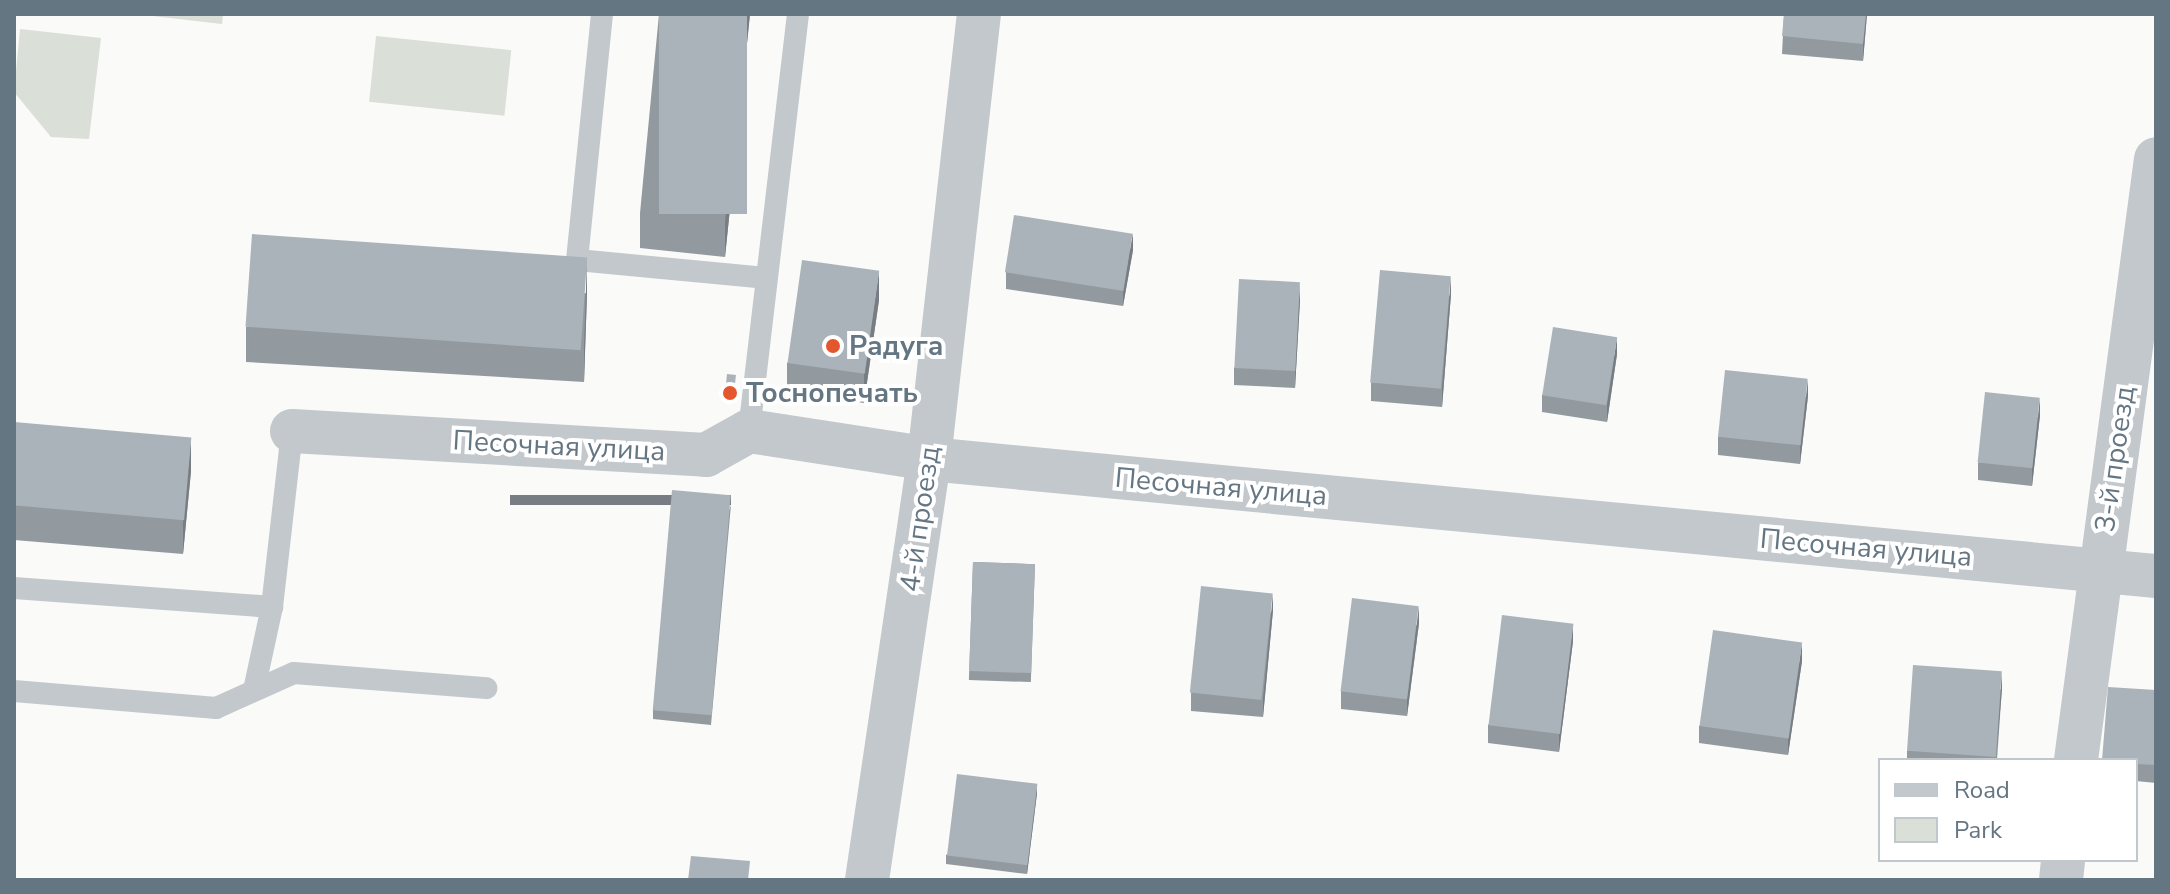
<!DOCTYPE html>
<meta charset="utf-8">
<style>
body{margin:0}
#map{position:relative;width:2170px;height:894px;overflow:hidden;background:#fafaf8;font-family:"Nunito Sans",sans-serif}
div>[style]{position:absolute}
.green>*{inset:0;background:#dadfd7;transform-origin:0 0}
.lane>*{height:22px;margin:-11px;padding:0 11px;transform-origin:11px;border-radius:11px;background:#c3c8cc}
.street>*{height:44px;margin:-22px;padding:0 22px;transform-origin:22px;border-radius:22px;background:#c3c8cc}
.wall>*{inset:0;background:#929a9f;transform-origin:0 0}
.shaded-wall>*{inset:0;background:#777d82;transform-origin:0 0}
.building>*{inset:0;background:#aab3b9;transform-origin:0 0}
.dots>*{width:22px;height:22px;translate:-50% -50%;box-sizing:border-box;border:4px solid #fff;border-radius:50%}
span{translate:-50% -50%;white-space:nowrap;text-align:center;line-height:1.15;-webkit-text-stroke:8px #fff;paint-order:stroke}
.poi-label{font-size:28px;color:#657683;font-weight:700}
.left{translate:0 -50%;text-align:left}
.street-label{font-size:28px;color:#657683}
.frame{position:absolute;inset:0;border:16px solid #657683;pointer-events:none}
.legend{position:absolute;left:1878px;top:758px;width:260px;height:104px;box-sizing:border-box;background:#fff;border:2px solid #c1c8cd;margin:0;padding:10px 14px;list-style:none;font-size:24px;color:#657683}
.legend li{display:flex;align-items:center;gap:16px;height:40px}
.legend b{width:40px;border:2px solid #c1c8cd}
</style>
<div id="map">
<div class="green">
<div style="clip-path:polygon(135px 14px,223px 14px,222px 24px)"></div>
<div style="clip-path:polygon(20px 29px,101px 38px,89px 139px,51px 137px,14px 92px)"></div>
<div style="left:376px;top:36px;width:136px;height:66px;rotate:6deg"></div>
</div>
<div class="lane">
<div style="left:602px;top:14px;width:247px;rotate:95.8deg"></div>
<div style="left:577px;top:260px;width:190px;rotate:5.4deg"></div>
<div style="left:749px;top:431px;width:420px;rotate:-83.3deg"></div>
<div style="left:14px;top:588px;width:259px;rotate:4.2deg"></div>
<div style="left:272px;top:607px;width:177px;rotate:-83.5deg"></div>
<div style="left:254px;top:690px;width:85px;rotate:-77.8deg"></div>
<div style="left:14px;top:691px;width:203px;rotate:4.8deg"></div>
<div style="left:216px;top:708px;width:85px;rotate:-24.2deg"></div>
<div style="left:294px;top:673px;width:193px;rotate:4.5deg"></div>
</div>
<div class="street">
<div style="left:292px;top:431px;width:415px;rotate:3.3deg"></div>
<div style="left:706px;top:455px;width:49px;rotate:-29.2deg"></div>
<div style="left:749px;top:431px;width:182px;rotate:8.8deg"></div>
<div style="left:929px;top:459px;width:1233px;rotate:5.45deg"></div>
<div style="left:2076px;top:760px;width:606px;rotate:-82.42deg"></div>
<div style="left:867px;top:880px;width:426px;rotate:-81.6deg"></div>
<div style="left:929px;top:459px;width:448px;rotate:-83.6deg"></div>
<div style="left:2061px;top:880px;width:20px;rotate:-84deg"></div>
</div>
<div class="wall">
<div style="clip-path:polygon(659px 14px,750px 14px,725px 257px,640px 248px,640px 213px)"></div>
<div style="clip-path:polygon(1784px 14px,1867px 14px,1863px 61px,1782px 54px)"></div>
<div style="clip-path:polygon(1133px 250px,1123px 306px,1006px 289px,1006px 272px)"></div>
<div style="clip-path:polygon(587px 293px,584px 382px,246px 362px,246px 327px)"></div>
<div style="clip-path:polygon(1451px 294px,1442px 407px,1371px 401px,1371px 383px)"></div>
<div style="clip-path:polygon(879px 300px,864px 403px,787px 392px,787px 363px)"></div>
<div style="clip-path:polygon(1300px 300px,1295px 388px,1234px 385px,1234px 368px)"></div>
<div style="clip-path:polygon(1617px 354px,1607px 422px,1542px 412px,1542px 395px)"></div>
<div style="clip-path:polygon(736px 384px,733px 402px,724px 401px,724px 392px)"></div>
<div style="clip-path:polygon(1808px 396px,1800px 464px,1718px 455px,1718px 437px)"></div>
<div style="clip-path:polygon(2040px 415px,2032px 486px,1978px 480px,1978px 463px)"></div>
<div style="clip-path:polygon(14px 422px,191px 471px,183px 554px,14px 540px)"></div>
<div style="clip-path:polygon(731px 505px,711px 725px,653px 719px,653px 710px)"></div>
<div style="left:973px;top:562px;width:62px;height:118px;rotate:2deg"></div>
<div style="clip-path:polygon(1273px 610px,1263px 717px,1191px 711px,1191px 693px)"></div>
<div style="clip-path:polygon(1419px 623px,1407px 716px,1341px 709px,1341px 691px)"></div>
<div style="clip-path:polygon(1573px 641px,1559px 752px,1488px 743px,1488px 725px)"></div>
<div style="clip-path:polygon(1802px 661px,1788px 755px,1699px 743px,1699px 726px)"></div>
<div style="clip-path:polygon(2002px 688px,1997px 760px,1907px 760px,1907px 751px)"></div>
<div style="clip-path:polygon(2156px 690px,2156px 783px,2136px 781px,2136px 760px)"></div>
<div style="clip-path:polygon(1037px 793px,1027px 874px,946px 864px,946px 855px)"></div>
</div>
<div class="shaded-wall">
<div style="clip-path:polygon(747px 14px,750px 14px,725px 257px,725px 222px)"></div>
<div style="clip-path:polygon(1866px 14px,1867px 14px,1863px 61px,1863px 44px)"></div>
<div style="clip-path:polygon(1133px 233px,1133px 250px,1123px 306px,1123px 289px)"></div>
<div style="clip-path:polygon(587px 258px,587px 293px,584px 382px,584px 347px)"></div>
<div style="clip-path:polygon(879px 271px,879px 300px,864px 403px,864px 374px)"></div>
<div style="clip-path:polygon(1451px 276px,1451px 294px,1442px 407px,1442px 389px)"></div>
<div style="clip-path:polygon(1300px 282px,1300px 300px,1295px 388px,1295px 371px)"></div>
<div style="clip-path:polygon(1617px 337px,1617px 354px,1607px 422px,1607px 405px)"></div>
<div style="clip-path:polygon(1808px 379px,1808px 396px,1800px 464px,1800px 447px)"></div>
<div style="clip-path:polygon(2040px 398px,2040px 415px,2032px 486px,2032px 468px)"></div>
<div style="clip-path:polygon(191px 437px,191px 471px,183px 554px,183px 519px)"></div>
<div style="left:731px;top:495px;width:10px;height:221px;rotate:90deg"></div>
<div style="clip-path:polygon(1273px 593px,1273px 610px,1263px 717px,1263px 700px)"></div>
<div style="clip-path:polygon(1419px 606px,1419px 623px,1407px 716px,1407px 699px)"></div>
<div style="clip-path:polygon(1573px 624px,1573px 641px,1559px 752px,1559px 734px)"></div>
<div style="clip-path:polygon(1802px 643px,1802px 661px,1788px 755px,1788px 738px)"></div>
<div style="clip-path:polygon(2002px 671px,2002px 688px,1996px 760px)"></div>
<div style="clip-path:polygon(1037px 784px,1037px 793px,1027px 874px,1027px 865px)"></div>
</div>
<div class="building">
<div style="left:659px;top:14px;width:88px;height:200px"></div>
<div style="clip-path:polygon(1784px 14px,1866px 14px,1863px 44px,1782px 36px)"></div>
<div style="left:1014px;top:215px;width:120px;height:58px;rotate:9deg"></div>
<div style="left:252px;top:234px;width:336px;height:93px;rotate:4deg"></div>
<div style="left:802px;top:260px;width:78px;height:104px;rotate:8deg"></div>
<div style="left:1380px;top:270px;width:71px;height:113px;rotate:5deg"></div>
<div style="left:1239px;top:279px;width:61px;height:89px;rotate:3deg"></div>
<div style="left:1553px;top:327px;width:65px;height:69px;rotate:9deg"></div>
<div style="left:1725px;top:370px;width:83px;height:67px;rotate:6deg"></div>
<div style="left:727px;top:374px;width:9px;height:18px;rotate:6deg"></div>
<div style="left:1985px;top:392px;width:55px;height:71px;rotate:6deg"></div>
<div style="left:14px;top:422px;width:178px;height:83px;rotate:5deg"></div>
<div style="left:672px;top:490px;width:59px;height:221px;rotate:5deg"></div>
<div style="left:973px;top:562px;width:62px;height:109px;rotate:2deg"></div>
<div style="left:1201px;top:586px;width:72px;height:107px;rotate:6deg"></div>
<div style="left:1352px;top:598px;width:67px;height:94px;rotate:7deg"></div>
<div style="left:1502px;top:615px;width:72px;height:111px;rotate:7deg"></div>
<div style="left:1713px;top:630px;width:90px;height:97px;rotate:8deg"></div>
<div style="left:1913px;top:665px;width:89px;height:86px;rotate:4deg"></div>
<div style="clip-path:polygon(2108px 687px,2156px 690px,2156px 765px,2136px 764px,2136px 760px,2102px 760px)"></div>
<div style="left:957px;top:774px;width:81px;height:82px;rotate:7deg"></div>
<div style="clip-path:polygon(691px 856px,750px 861px,748px 880px,688px 880px)"></div>
</div>
<div class="dots">
<div style="left:833px;top:346px;background:#e4572e"></div>
<div style="left:730px;top:393px;background:#e4572e"></div>
</div>
<div class="poi-label">
<span class="left" style="left:849px;top:346px">Радуга</span>
<span class="left" style="left:746px;top:393px">Тоснопечать</span>
</div>
<div class="street-label">
<span style="left:559px;top:446px;rotate:3deg">Песочная улица</span>
<span style="left:2115px;top:459px;rotate:-82deg">3-й проезд</span>
<span style="left:1221px;top:487px;rotate:5deg">Песочная улица</span>
<span style="left:920px;top:519px;rotate:-82deg">4-й проезд</span>
<span style="left:1866px;top:548px;rotate:5deg">Песочная улица</span>
</div>
<div class="frame"></div>
<ul class="legend">
<li><b style="height:10px;background:#c3c8cc"></b>Road</li>
<li><b style="height:22px;background:#dadfd7"></b>Park</li>
</ul>
</div>
